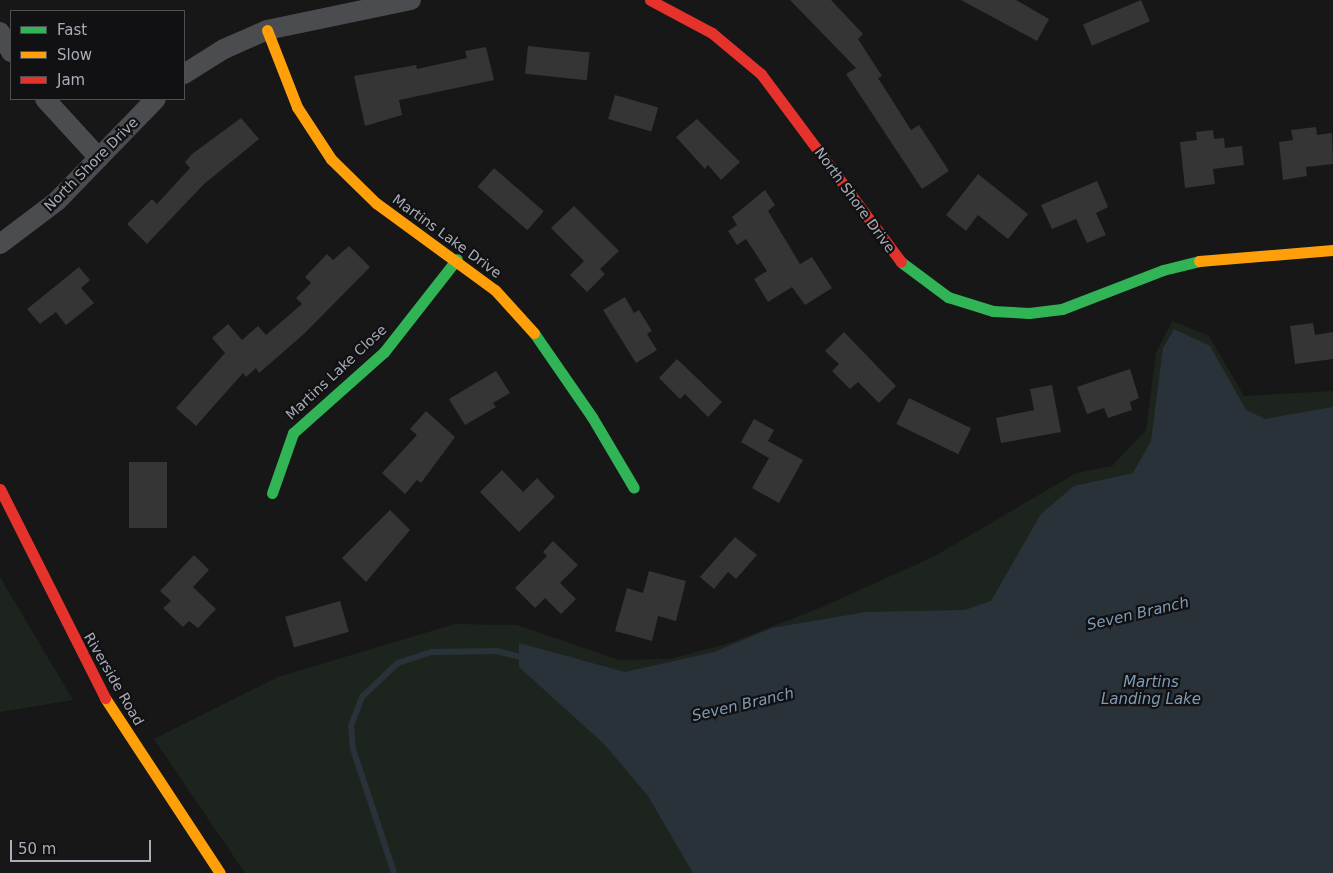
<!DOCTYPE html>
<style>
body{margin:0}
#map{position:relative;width:1333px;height:873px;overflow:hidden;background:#171717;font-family:"DejaVu Sans",sans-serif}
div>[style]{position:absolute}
.green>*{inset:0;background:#1d241e}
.water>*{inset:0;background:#2a3239}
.stream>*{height:5.5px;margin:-2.75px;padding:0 2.75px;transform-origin:2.75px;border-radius:2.75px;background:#2a3239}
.building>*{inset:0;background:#353536;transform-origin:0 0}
.street>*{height:20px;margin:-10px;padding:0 10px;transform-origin:10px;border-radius:10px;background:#4b4c50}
.fast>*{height:11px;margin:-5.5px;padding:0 5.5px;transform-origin:5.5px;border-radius:5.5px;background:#30b455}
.slow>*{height:11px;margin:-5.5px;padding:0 5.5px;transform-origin:5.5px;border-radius:5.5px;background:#ff9f0a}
.jam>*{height:11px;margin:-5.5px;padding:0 5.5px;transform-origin:5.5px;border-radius:5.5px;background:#e5322d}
span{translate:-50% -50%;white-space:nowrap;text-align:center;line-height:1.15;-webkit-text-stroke:4.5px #111113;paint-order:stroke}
.street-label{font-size:14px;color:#a8adb8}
.water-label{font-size:15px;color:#7f9bb3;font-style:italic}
.legend{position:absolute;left:10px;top:10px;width:175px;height:90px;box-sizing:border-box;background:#111113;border:1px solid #4d4f55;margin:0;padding:6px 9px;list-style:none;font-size:15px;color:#a8adb8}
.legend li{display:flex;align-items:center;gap:10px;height:25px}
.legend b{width:25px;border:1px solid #4d4f55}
.scale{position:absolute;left:10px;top:840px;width:141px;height:22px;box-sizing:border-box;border:2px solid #a8adb8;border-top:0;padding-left:6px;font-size:15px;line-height:18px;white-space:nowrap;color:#a8adb8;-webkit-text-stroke:4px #111113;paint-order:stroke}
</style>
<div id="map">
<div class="green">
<div style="clip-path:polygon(1172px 321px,1209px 336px,1244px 396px,1333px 391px,1333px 873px,245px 873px,154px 739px,278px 677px,455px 624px,517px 625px,619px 660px,670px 659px,730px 643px,820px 608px,935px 556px,1076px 473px,1112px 466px,1146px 430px,1156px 353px)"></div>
<div style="clip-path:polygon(0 577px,73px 700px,0 712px)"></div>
</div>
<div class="water">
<div style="clip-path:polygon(1174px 329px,1210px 346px,1246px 410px,1265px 419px,1333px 407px,1333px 873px,693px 873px,648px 796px,604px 744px,519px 667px,519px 643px,625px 672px,714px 652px,772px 628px,866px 612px,965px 610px,991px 601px,1041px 514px,1074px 486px,1133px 473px,1151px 441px,1163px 348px)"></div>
</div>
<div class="stream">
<div style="left:394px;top:873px;width:131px;rotate:-108.3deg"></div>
<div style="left:353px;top:749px;width:23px;rotate:-95deg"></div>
<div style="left:351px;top:726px;width:31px;rotate:-69deg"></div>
<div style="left:362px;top:697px;width:50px;rotate:-43.4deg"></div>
<div style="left:398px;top:663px;width:36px;rotate:-18deg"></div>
<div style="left:432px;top:652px;width:65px;rotate:-0.9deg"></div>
<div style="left:497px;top:651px;width:29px;rotate:14deg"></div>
</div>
<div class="building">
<div style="clip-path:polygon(790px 0,831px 0,863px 34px,858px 39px,882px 76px,878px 78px,911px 130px,919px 125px,949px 171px,922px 189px,846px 74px,856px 68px)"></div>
<div style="clip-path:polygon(961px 0,1016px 0,1049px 19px,1037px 41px)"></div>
<div style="left:1141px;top:0;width:23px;height:63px;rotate:67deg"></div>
<div style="left:528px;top:46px;width:62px;height:28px;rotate:6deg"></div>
<div style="clip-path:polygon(486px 47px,494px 80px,399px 100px,402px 115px,365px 126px,354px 76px,416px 65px,417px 69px,467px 58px,465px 51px)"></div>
<div style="left:615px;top:95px;width:45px;height:25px;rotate:16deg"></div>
<div style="clip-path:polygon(241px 118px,259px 139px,204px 184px,147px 244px,127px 224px,152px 199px,157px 204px,190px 168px,185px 162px,192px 154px)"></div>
<div style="clip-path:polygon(697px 119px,740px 162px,721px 180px,708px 165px,705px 169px,676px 137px)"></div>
<div style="clip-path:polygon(1316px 127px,1317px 135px,1332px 133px,1333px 164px,1306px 167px,1307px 176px,1283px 180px,1279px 142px,1293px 140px,1291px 130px)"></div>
<div style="clip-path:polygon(1213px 130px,1214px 139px,1224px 138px,1225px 148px,1242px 146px,1244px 165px,1213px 169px,1215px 184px,1185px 188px,1180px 142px,1197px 140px,1196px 132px)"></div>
<div style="left:494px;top:168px;width:66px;height:25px;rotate:41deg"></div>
<div style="clip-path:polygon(978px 174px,1028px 214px,1008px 239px,978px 215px,966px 231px,946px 215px)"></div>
<div style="clip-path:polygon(1097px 181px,1108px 207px,1096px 213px,1106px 235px,1087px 243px,1076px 219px,1052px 229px,1041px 205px)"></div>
<div style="clip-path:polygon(765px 190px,775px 205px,768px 211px,800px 264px,812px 257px,832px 288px,805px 305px,792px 287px,768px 302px,754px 279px,767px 271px,746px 239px,737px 245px,728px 231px,737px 225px,732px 217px)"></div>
<div style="clip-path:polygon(574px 206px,619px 251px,600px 269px,605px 274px,587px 292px,570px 275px,584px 261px,551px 228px)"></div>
<div style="clip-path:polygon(349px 246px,370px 267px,305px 333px,259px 373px,256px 368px,246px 377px,243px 373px,196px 426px,176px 408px,225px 353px,212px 338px,228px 324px,242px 340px,258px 326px,266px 335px,302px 304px,296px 298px,311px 283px,305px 277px,327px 254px,333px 260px)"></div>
<div style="clip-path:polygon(79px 267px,90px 280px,81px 288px,94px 303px,66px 325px,56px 312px,40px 324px,27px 309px)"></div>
<div style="clip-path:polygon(625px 297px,634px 313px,639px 310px,652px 331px,647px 334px,657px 350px,636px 363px,603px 310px)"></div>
<div style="clip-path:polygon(1313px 323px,1315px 335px,1333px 332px,1333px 359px,1295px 364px,1290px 326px)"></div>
<div style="clip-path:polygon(844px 332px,896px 386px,879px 403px,858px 382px,850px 389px,832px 371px,839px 364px,825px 351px)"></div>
<div style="clip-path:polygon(677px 359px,722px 402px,708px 417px,685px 394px,680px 399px,659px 378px)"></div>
<div style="clip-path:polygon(1130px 369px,1139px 398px,1130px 402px,1132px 410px,1108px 418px,1104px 408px,1087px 414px,1077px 387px)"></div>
<div style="clip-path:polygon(496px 371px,510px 393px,493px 403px,496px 407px,465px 425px,449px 399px)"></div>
<div style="clip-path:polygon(1052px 385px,1061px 432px,1001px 443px,996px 418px,1034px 410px,1030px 389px)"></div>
<div style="left:909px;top:398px;width:69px;height:29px;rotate:26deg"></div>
<div style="clip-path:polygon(426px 411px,455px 437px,421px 483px,417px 480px,405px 494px,382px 473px,417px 435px,410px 429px)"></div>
<div style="clip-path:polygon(754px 419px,774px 430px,768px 441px,803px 460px,779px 503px,752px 488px,769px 458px,741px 442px)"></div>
<div style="left:167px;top:462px;width:66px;height:38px;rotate:90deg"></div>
<div style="clip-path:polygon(502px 470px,523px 492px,537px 478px,555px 497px,519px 532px,480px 492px)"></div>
<div style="clip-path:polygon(390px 510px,410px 530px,366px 582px,342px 558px)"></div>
<div style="clip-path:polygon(735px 537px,757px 555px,736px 579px,728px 572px,714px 589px,700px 577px)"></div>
<div style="clip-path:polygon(553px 541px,578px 565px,560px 583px,576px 599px,561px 614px,545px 598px,535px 608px,515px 588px,547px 556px,543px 552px)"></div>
<div style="clip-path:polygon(194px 555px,209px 570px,193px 587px,216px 609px,198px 628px,189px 621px,183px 627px,163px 608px,171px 601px,160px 591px)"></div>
<div style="clip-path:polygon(649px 571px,686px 581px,676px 621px,658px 616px,652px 641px,615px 631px,627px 588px,643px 593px)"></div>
<div style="left:340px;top:601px;width:32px;height:57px;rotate:74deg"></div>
</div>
<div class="street">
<div style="left:0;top:32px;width:23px;rotate:61deg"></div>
<div style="left:184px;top:74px;width:47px;rotate:-32deg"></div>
<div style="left:224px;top:49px;width:47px;rotate:-23.8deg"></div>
<div style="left:267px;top:30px;width:147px;rotate:-11.8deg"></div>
<div style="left:45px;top:99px;width:80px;rotate:47.5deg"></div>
<div style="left:0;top:244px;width:71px;rotate:-37deg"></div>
<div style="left:57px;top:201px;width:142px;rotate:-45.9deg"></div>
</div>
<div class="fast">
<div style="left:901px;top:262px;width:59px;rotate:36.7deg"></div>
<div style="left:948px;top:297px;width:47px;rotate:17.3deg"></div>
<div style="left:993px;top:311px;width:36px;rotate:3deg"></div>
<div style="left:1029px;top:313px;width:33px;rotate:-7deg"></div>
<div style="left:1062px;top:309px;width:108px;rotate:-21.1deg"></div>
<div style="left:1163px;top:270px;width:37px;rotate:-14deg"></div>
<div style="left:534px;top:333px;width:102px;rotate:55.4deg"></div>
<div style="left:592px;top:417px;width:82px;rotate:59.4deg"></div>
<div style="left:272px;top:493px;width:64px;rotate:-70.7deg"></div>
<div style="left:293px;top:433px;width:122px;rotate:-41.7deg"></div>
<div style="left:384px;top:352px;width:118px;rotate:-51.9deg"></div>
</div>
<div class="slow">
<div style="left:267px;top:30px;width:83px;rotate:68.7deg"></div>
<div style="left:297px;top:107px;width:62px;rotate:56.8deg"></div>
<div style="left:331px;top:159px;width:63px;rotate:44.4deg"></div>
<div style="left:376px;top:203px;width:147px;rotate:36.2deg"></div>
<div style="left:495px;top:290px;width:58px;rotate:47.8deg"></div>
<div style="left:1199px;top:261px;width:134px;rotate:-4.7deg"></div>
<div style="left:105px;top:698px;width:209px;rotate:56.7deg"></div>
</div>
<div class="jam">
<div style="left:650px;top:0;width:70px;rotate:28deg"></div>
<div style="left:712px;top:33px;width:64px;rotate:39.9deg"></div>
<div style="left:761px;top:74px;width:234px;rotate:53.3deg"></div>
<div style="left:0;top:489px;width:234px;rotate:63.3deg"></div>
</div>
<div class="street-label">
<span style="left:91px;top:164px;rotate:-45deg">North Shore Drive</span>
<span style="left:855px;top:200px;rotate:54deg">North Shore Drive</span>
<span style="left:447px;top:236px;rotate:36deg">Martins Lake Drive</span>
<span style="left:336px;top:372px;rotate:-43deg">Martins Lake Close</span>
<span style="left:114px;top:679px;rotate:60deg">Riverside Road</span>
</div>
<div class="water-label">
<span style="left:1138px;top:614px;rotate:-13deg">Seven Branch</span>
<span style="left:1151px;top:691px">Martins<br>Landing Lake</span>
<span style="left:743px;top:705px;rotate:-13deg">Seven Branch</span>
</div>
<ul class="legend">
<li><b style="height:6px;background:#30b455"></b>Fast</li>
<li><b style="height:6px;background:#ff9f0a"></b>Slow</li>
<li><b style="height:6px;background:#e5322d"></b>Jam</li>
</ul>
<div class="scale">50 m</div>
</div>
